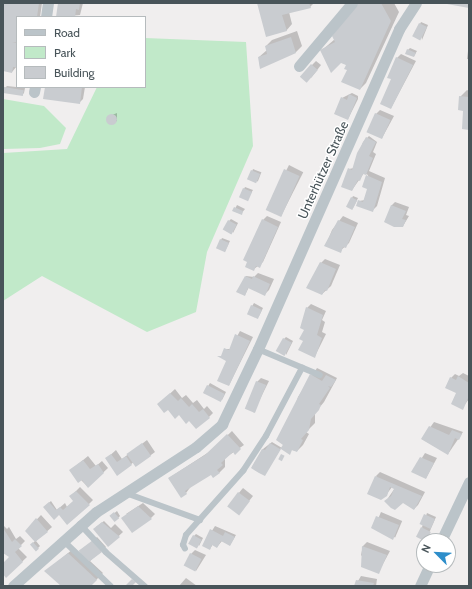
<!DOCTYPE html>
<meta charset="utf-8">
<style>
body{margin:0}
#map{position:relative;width:472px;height:589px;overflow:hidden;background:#f0eeee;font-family:Cabin,sans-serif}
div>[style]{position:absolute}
.green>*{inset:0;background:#c1e9c9}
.shadow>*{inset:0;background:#0003;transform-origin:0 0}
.building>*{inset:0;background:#c9ccd0;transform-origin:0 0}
.round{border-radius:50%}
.lane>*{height:5.5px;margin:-2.75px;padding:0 2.75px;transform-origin:2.75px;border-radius:2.75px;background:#bbc4c9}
.street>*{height:11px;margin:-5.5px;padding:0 5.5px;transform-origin:5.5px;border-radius:5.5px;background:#bbc4c9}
span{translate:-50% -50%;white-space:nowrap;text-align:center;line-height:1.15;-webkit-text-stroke:3px #fff;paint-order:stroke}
.street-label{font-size:13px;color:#485459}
.frame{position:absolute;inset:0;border:4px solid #485459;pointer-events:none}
.legend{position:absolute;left:16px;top:16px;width:130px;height:72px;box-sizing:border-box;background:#fff;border:1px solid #b6bbbd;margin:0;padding:5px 7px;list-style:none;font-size:12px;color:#485459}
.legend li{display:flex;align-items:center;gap:8px;height:20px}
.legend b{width:20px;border:1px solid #b6bbbd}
.north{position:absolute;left:416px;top:533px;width:40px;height:40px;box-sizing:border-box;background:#fff;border:1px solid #b6bbbd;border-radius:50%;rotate:294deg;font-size:11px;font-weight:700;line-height:16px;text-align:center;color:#485459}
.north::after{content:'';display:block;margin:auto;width:14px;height:18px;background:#2e8eca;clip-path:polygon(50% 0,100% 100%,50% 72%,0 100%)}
</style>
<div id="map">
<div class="green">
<div style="clip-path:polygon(145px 38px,246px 42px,253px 146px,207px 252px,196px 312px,147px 332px,42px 276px,3px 301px,3px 153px,67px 149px,97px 87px,145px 87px)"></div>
<div style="clip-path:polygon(3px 99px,44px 106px,66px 128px,60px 144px,40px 148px,3px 149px)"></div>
</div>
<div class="shadow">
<div style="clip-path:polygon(3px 3px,42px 3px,40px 17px,17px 17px,17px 66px,12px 72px,3px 70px)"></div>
<div style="clip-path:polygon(61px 3px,83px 3px,80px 15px,57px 17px)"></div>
<div style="clip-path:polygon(258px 3px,314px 3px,310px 7px,289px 12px,292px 24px,286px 31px)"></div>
<div style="clip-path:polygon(359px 3px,394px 3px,399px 12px,366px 83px,360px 89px,347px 65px,321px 51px,335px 39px)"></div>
<div style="clip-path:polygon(421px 22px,428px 25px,422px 40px,420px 24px)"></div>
<div style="clip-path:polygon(297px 31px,302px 46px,296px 52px,260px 67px,259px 57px,267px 50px,266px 46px,272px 40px)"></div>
<div style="clip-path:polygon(410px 48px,417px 51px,414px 56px,408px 50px)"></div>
<div style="clip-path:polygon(469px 50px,469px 59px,467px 59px,468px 51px)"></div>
<div style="clip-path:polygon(401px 54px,416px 61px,391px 108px,392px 79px,397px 58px)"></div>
<div style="clip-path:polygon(316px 61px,321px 65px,311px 78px,312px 65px)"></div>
<div style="clip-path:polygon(7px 86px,25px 88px,24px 93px,22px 95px,5px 88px)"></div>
<div style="clip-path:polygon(46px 87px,85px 87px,83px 99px,79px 103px)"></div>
<div style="clip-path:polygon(467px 90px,469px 91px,469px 129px,460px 97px)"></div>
<div style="clip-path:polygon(352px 93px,358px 96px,358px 99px,348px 119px,342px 98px)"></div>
<div style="clip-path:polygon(380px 110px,394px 116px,382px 138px,376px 114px)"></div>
<div style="clip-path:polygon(117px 113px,117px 121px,109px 124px,107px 117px)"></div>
<div style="clip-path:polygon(369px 136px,377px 142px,373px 152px,376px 154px,369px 171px,385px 178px,377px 206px,373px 210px,359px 201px,365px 200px,369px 188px,368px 175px,364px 173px,352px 190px,349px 169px,354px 168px,363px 142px)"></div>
<div style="left:289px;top:165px;width:16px;height:49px;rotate:27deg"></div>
<div style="left:253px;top:169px;width:9px;height:10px;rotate:21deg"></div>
<div style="clip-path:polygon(245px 187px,253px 190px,247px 200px,244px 189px)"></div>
<div style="clip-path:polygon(353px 196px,358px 198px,353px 208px,352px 198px)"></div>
<div style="clip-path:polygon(395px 202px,409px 207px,406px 215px,409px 216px,403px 226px,391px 206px)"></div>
<div style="clip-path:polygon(237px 205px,245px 209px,241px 214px,234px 211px)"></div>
<div style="clip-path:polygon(267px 216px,281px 222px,263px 262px,254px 269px,263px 220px)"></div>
<div style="clip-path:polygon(343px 216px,358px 223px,349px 243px,340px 251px,326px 245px,332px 230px)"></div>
<div style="clip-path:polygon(231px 219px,238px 223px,233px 233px,229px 221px)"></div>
<div style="clip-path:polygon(222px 238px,230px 241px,225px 251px,221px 240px)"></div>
<div style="clip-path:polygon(325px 259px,340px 265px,331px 286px,322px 294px,321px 263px)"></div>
<div style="clip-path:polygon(258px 273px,274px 279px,269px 290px,265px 294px,249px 287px,245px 295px,246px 276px,254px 277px)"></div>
<div style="clip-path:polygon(254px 303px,263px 308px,259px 316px,248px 313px)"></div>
<div style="clip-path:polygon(311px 304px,326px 311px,322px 320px,325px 322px,322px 332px,326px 334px,315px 356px,304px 340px,307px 308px)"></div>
<div style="clip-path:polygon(240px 331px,253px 337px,229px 385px,225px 349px,230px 349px)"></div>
<div style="clip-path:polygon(286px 337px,293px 341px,286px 355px,284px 339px)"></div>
<div style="clip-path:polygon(317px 368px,337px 378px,324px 402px,315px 413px,315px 423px,306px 432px,309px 434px,303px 445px,297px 451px,281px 448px,265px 474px,252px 467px,263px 449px,272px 442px,282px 448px,298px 397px)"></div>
<div style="clip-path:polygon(463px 373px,469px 376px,469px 399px,462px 408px,451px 378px,455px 374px,459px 376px)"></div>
<div style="clip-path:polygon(261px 378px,269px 381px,253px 413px,257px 382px)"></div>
<div style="clip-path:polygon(210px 383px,226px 392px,222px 400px,204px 393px)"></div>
<div style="clip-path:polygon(175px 389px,182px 398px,186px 395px,193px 403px,197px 400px,204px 409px,207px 406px,213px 413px,209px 417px,189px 419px,168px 409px,162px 401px)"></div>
<div style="clip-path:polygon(434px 422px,463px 432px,448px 454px,422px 439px)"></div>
<div style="clip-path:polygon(232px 431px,244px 445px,225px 458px,225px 467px,219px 473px,211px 473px,192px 485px,186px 493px,169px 478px,212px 450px)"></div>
<div style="clip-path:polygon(147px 440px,155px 452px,136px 466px,134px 462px,117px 474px,107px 458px,116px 450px,122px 459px)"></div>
<div style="clip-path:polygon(425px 453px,437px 458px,426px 478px,413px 472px)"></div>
<div style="clip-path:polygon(88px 456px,96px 466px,102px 461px,108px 468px,88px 487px,71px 470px)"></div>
<div style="clip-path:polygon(380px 472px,425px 492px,418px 505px,414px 509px,403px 502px,386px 501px,395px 488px,392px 487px,386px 495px,376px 476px)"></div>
<div style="clip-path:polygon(80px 487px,93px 500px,89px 504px,59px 514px,44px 507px,51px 501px,57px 510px,65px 503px,67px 507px,74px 501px,74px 493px)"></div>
<div style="clip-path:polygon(243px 488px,253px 496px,242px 510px,228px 506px)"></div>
<div style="clip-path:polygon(143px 503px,155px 514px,151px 518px,126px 514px)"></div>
<div style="clip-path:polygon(117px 511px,120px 516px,115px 521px,111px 516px)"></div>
<div style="left:381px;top:512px;width:23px;height:18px;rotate:23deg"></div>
<div style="clip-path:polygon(427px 513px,436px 517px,426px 540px,422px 527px)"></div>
<div style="clip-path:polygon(41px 515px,52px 527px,36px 541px,40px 546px,36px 550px,31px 545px,35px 541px,26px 531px)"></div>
<div style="clip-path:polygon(104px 521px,111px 528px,115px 524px,123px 532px,108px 546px,96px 527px)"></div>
<div style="clip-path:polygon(3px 525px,7px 529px,9px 527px,16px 539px,20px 536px,25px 541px,18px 548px,27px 557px,6px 577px,3px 573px,3px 564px,10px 557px,3px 552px)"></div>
<div style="clip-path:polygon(215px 526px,236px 535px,230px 545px,222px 541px,217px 547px,213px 544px,210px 549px,203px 545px)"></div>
<div style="clip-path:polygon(196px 534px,203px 538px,199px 546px,194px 536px)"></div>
<div style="clip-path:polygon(97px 537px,106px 547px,90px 561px,103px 573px,90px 586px,62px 586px,46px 571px,73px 549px,82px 559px,85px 548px)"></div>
<div style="clip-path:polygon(367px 542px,390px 551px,378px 573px,361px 555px,363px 546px)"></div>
<div style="clip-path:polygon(195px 550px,206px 555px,196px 571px,191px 554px)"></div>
<div style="clip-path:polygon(361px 576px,377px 579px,376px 586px,355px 586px)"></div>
<div style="clip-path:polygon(186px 578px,197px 586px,179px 586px)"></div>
</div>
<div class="building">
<div style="clip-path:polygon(3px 3px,39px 3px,37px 17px,17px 17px,16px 42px,12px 42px,17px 43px,17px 67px,13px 67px,12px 73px,3px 71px)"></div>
<div style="clip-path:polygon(58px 3px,80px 3px,79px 10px,76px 9px,75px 17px,56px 17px)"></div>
<div style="clip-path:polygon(257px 3px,309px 3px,311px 8px,282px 15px,287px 31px,266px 37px)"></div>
<div style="clip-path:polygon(357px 3px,381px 3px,391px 21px,360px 90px,341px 82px,347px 70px,344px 69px,346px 65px,341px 63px,331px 73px,320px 50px,335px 42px,332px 36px)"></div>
<div style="clip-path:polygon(447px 3px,469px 3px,469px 8px,447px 4px)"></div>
<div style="left:419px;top:23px;width:9px;height:15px;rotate:27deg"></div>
<div style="clip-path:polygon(291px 37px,296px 53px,260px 69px,258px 57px,267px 54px,265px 46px)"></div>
<div style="clip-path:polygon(407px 49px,416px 53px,414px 57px,405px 54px)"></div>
<div style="clip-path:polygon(396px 57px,413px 65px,391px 109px,380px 104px,391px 79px,387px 78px)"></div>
<div style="left:311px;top:64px;width:9px;height:17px;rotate:41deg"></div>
<div style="left:4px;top:87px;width:20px;height:6px;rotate:9deg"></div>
<div style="clip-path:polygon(45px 87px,82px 87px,80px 104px,43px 99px)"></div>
<div style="clip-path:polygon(349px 94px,357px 98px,348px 120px,334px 114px,341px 97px,347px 100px)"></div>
<div style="clip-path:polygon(459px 96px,469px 97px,469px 130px,462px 129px,463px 111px,458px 110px)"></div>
<div style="left:375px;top:113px;width:17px;height:21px;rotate:24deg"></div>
<div class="round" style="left:105.5px;top:113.5px;width:11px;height:11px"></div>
<div style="clip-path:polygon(366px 137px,376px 142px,369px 156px,373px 158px,366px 175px,382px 182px,373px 212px,356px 206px,358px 200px,363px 202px,367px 189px,362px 187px,366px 175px,363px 174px,360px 181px,358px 180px,352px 191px,341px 187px,348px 168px,352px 170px,357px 153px)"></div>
<div style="left:284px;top:169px;width:17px;height:45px;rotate:24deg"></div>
<div style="left:251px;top:170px;width:10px;height:10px;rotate:24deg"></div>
<div style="left:243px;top:188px;width:10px;height:10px;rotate:24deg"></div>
<div style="left:351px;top:197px;width:7px;height:11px;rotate:27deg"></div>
<div style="clip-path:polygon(391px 205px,406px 211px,402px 219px,406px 220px,403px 227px,394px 227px,384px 222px)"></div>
<div style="clip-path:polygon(234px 207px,243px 211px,242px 215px,232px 211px)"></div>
<div style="clip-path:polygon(262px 219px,278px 227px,260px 268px,256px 266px,254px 271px,245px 267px,247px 262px,243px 260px)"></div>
<div style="left:228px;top:220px;width:10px;height:11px;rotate:29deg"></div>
<div style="clip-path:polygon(338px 220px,355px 227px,346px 248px,343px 247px,341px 253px,324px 246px)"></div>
<div style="left:220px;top:239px;width:10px;height:10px;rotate:24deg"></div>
<div style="clip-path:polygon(320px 262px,336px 269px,327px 291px,325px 290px,322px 295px,306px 288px)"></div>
<div style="clip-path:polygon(245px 276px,252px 279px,253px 276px,270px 284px,265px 296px,248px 288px,245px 296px,236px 292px)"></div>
<div style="left:251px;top:305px;width:12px;height:10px;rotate:24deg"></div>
<div style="clip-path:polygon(306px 307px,323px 315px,317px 335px,322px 338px,315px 358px,298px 350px,303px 341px,299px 339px,304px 330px,300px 328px)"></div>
<div style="clip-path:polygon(235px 334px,250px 341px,229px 386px,217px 381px,226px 361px,217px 356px,221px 356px,224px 348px,229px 350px)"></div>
<div style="left:283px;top:338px;width:10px;height:15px;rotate:29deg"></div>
<div style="clip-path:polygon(310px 374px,322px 381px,326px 375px,336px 380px,331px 387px,328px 386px,330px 388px,319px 404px,321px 405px,319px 410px,311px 419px,309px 430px,301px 439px,303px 440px,297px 452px,292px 450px,290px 455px,281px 449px,265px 476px,259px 473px,251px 468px,262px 449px,265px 450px,270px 443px,280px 449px,283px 445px,276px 440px)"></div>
<div style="clip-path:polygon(458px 376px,469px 383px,469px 396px,463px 410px,451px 404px,456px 393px,445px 388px,450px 377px,456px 380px)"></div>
<div style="left:256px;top:381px;width:11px;height:30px;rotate:22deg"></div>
<div style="left:207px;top:385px;width:20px;height:9px;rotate:27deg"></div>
<div style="clip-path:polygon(170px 393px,178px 401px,181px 398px,189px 407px,192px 404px,199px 412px,203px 409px,210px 418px,196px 429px,189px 421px,186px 424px,179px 415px,175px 419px,168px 410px,164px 413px,157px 404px)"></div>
<div style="clip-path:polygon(429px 426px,449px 435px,452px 430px,462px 434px,459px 440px,455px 438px,448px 455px,421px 439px)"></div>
<div style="clip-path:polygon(227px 434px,241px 449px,235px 455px,233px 452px,221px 463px,223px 465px,217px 470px,220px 473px,213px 478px,211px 475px,185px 491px,187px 494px,181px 498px,168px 478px,205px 455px)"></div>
<div style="left:142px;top:443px;width:16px;height:19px;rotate:55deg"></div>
<div style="clip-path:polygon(111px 454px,117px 462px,126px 456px,132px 465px,117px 476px,105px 458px)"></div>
<div style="left:281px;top:454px;width:4px;height:6px;rotate:27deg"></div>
<div style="clip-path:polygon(420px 457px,434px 463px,426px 479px,411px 472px)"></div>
<div style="clip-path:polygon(83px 460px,90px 469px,98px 464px,104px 473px,88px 488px,82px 480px,78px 483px,69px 470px)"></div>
<div style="clip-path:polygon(375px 476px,422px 496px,414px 510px,403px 503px,395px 510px,391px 508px,384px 501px,391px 496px,394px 489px,390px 487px,387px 496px,381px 500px,367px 494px)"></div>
<div style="clip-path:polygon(76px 491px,90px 505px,67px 525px,59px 515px,54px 520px,43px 507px,49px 502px,56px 510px,60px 507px,63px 510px,73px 501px,69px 496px)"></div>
<div style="left:238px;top:492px;width:15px;height:18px;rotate:37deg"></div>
<div style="clip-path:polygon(138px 506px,152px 519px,132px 533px,121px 518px)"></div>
<div style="left:114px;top:512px;width:8px;height:6px;rotate:50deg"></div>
<div style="left:424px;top:514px;width:12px;height:11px;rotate:24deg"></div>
<div style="clip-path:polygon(376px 516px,399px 525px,393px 540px,371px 528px)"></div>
<div style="clip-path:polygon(36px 518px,48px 532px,35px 542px,25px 531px)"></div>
<div style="clip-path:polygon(102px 522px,120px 537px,108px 547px,93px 529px)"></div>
<div style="left:421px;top:527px;width:11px;height:11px;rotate:27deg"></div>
<div style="clip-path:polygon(3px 528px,12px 542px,15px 539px,22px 546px,15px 552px,23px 562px,6px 578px,3px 574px,3px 563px,9px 557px,3px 553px)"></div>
<div style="clip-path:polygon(210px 529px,223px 536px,225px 532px,235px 537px,230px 546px,221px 541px,217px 548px,212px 545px,210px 550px,202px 546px)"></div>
<div style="left:193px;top:535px;width:10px;height:10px;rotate:29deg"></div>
<div style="left:93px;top:540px;width:15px;height:18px;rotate:53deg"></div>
<div style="left:33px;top:542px;width:9px;height:4px;rotate:49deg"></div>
<div style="clip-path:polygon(362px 546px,387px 555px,379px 574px,361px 567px)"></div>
<div style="clip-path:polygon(68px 553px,97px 580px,91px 586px,61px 586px,44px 571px)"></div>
<div style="left:190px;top:553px;width:13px;height:14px;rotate:27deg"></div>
<div style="clip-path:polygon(132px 579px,136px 582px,132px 586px,125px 586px)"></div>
<div style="clip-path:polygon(356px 580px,374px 583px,373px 586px,354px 586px)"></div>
</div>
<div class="lane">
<div style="left:258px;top:349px;width:67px;rotate:22.8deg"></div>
<div style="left:126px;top:493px;width:79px;rotate:20deg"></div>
<div style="left:80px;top:524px;width:38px;rotate:47deg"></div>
<div style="left:106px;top:552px;width:52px;rotate:41.1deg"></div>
<div style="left:63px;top:540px;width:66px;rotate:43.8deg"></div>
<div style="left:185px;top:549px;width:4px;rotate:-117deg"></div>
<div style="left:183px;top:545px;width:10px;rotate:-73deg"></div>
<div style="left:186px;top:535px;width:86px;rotate:-48.3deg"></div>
<div style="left:243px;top:471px;width:42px;rotate:-56.7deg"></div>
<div style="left:266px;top:436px;width:77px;rotate:-62.1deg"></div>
</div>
<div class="street">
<div style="left:46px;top:17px;width:14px;rotate:-82deg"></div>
<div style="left:299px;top:66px;width:82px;rotate:-49.9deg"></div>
<div style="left:34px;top:92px;width:5px;rotate:-79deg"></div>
<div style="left:441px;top:541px;width:65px;rotate:-64.6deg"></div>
<div style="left:13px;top:586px;width:111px;rotate:-41.7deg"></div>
<div style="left:96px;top:512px;width:119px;rotate:-33deg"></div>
<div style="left:196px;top:447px;width:35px;rotate:-41deg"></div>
<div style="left:222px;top:424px;width:83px;rotate:-64.4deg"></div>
<div style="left:258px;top:349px;width:350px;rotate:-66.2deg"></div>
<div style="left:399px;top:29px;width:31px;rotate:-57deg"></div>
<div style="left:420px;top:586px;width:23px;rotate:-65deg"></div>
</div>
<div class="street-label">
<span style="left:323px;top:170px;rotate:-66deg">Unterhützer Straße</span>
</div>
<div class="frame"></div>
<ul class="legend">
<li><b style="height:5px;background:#bbc4c9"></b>Road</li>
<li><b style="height:11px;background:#c1e9c9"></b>Park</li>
<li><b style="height:11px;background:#c9ccd0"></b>Building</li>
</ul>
<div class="north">N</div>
</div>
